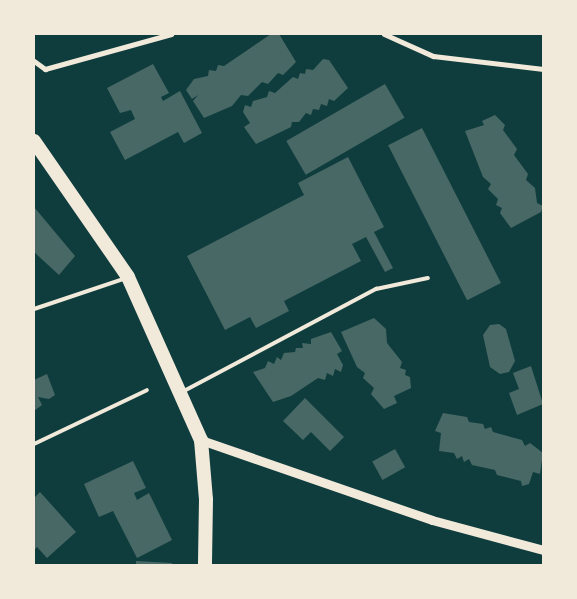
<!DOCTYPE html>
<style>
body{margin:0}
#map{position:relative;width:577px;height:599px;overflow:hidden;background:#0f3d3e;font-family:"Golos Text",sans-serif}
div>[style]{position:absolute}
.building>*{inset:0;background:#486865;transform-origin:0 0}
.service>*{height:4px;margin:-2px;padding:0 2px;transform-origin:2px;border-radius:2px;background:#f1e9da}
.minor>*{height:5px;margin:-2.5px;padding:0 2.5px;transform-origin:2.5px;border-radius:2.5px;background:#f1e9da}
.tertiary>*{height:9px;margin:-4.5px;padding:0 4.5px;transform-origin:4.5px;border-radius:4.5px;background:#f1e9da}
.trunk>*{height:14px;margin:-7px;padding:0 7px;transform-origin:7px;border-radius:7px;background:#f1e9da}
span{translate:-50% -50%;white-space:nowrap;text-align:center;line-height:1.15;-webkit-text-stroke:4px #f1e9da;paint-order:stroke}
.frame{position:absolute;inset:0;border:35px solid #f1e9da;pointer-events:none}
</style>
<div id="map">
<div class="building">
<div style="clip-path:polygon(271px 34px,279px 34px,296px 62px,283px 75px,278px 73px,268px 84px,262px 82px,248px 96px,241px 95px,232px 106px,204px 118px,193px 101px,198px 95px,192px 99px,186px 90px,194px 79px,208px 76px,209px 70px,216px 71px,218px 65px,224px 66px)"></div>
<div style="clip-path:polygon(323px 59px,329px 60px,348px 88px,334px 101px,329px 99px,327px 106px,321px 104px,319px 110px,313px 109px,311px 115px,306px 113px,299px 122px,292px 122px,291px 127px,256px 144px,244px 127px,250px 123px,243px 112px,245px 105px,251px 107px,253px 101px,267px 97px,269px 91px,275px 93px,293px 77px,298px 79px,300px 73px,305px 74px,306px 69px,313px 70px)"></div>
<div style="clip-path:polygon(153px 64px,169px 93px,161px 97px,163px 101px,180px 91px,202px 133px,184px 143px,178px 132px,125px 160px,110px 132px,135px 119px,131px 110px,120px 113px,107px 88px)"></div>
<div style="left:385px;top:84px;width:39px;height:114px;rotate:60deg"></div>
<div style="clip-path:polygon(495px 115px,505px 125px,503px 130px,517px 149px,514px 155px,528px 174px,526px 180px,535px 188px,537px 203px,543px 206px,541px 212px,511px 228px,500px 213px,502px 208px,496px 205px,498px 199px,488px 189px,491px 184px,483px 177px,465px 131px,484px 125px,482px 121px)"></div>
<div style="left:422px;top:128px;width:174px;height:38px;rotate:63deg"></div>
<div style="clip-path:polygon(348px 157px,384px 227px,374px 232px,393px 268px,385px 272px,366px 237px,352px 244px,361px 261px,284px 301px,289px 311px,256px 328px,250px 317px,225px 330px,187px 256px,304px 195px,298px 183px)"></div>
<div style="clip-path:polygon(34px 207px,75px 256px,59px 275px,34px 252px)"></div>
<div style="clip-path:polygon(374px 318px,386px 329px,387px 343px,402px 362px,400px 368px,406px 370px,405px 375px,410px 377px,411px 388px,394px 396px,397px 403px,384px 409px,371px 394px,374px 388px,363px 378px,365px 373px,357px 367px,341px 332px)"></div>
<div style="clip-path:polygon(499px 324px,506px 329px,515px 361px,509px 372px,500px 374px,490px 367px,483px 335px,490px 325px)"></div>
<div style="clip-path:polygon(331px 332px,342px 351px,337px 354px,343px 365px,341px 372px,335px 369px,333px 376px,327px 373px,325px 380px,318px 378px,291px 396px,273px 402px,253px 372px,265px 368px,268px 361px,274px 364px,277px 357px,281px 360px,284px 353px,295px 352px,296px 348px,303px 348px,302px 343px,311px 344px,311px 339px)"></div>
<div style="clip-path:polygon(531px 366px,543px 404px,517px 415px,509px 393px,519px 389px,513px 373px)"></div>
<div style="clip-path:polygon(47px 374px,55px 395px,49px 399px,38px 397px,42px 405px,34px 411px,34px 380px)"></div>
<div style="clip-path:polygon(305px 398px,344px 437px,330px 451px,311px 432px,303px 440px,283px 421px)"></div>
<div style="clip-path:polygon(443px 413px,467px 417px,469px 422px,483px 424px,485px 429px,491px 427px,493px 432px,522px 440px,525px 446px,530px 443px,543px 453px,540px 474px,533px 472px,529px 484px,522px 486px,521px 481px,497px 475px,495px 470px,472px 465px,469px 459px,464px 462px,462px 456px,457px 459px,454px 453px,439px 451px,441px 433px,435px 431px)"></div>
<div style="left:395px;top:449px;width:21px;height:26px;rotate:61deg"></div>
<div style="clip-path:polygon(133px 461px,146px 488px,134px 493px,137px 500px,149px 493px,172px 540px,137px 558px,113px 511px,99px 517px,84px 484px)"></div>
<div style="clip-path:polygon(40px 492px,76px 532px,47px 558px,37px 547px,34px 550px,34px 498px)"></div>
<div style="clip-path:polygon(136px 561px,172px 563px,172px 565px,136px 565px)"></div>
</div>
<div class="service">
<div style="left:34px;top:309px;width:97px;rotate:-18.6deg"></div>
<div style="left:182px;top:392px;width:220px;rotate:-28deg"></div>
<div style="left:376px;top:289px;width:53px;rotate:-11.9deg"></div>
<div style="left:34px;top:444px;width:125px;rotate:-25.5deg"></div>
</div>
<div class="minor">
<div style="left:384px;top:34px;width:54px;rotate:24.2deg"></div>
<div style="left:433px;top:56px;width:111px;rotate:6.7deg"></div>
<div style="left:34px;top:61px;width:14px;rotate:36deg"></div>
<div style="left:45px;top:69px;width:131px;rotate:-15.5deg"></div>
</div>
<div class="tertiary">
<div style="left:201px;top:440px;width:244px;rotate:19.1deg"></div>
<div style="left:432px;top:520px;width:115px;rotate:15.1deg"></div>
</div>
<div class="trunk">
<div style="left:34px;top:141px;width:165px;rotate:55.3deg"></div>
<div style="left:128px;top:277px;width:179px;rotate:65.9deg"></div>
<div style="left:201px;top:440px;width:59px;rotate:85.2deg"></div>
<div style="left:206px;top:499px;width:66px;rotate:90.9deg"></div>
</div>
<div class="frame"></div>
</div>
